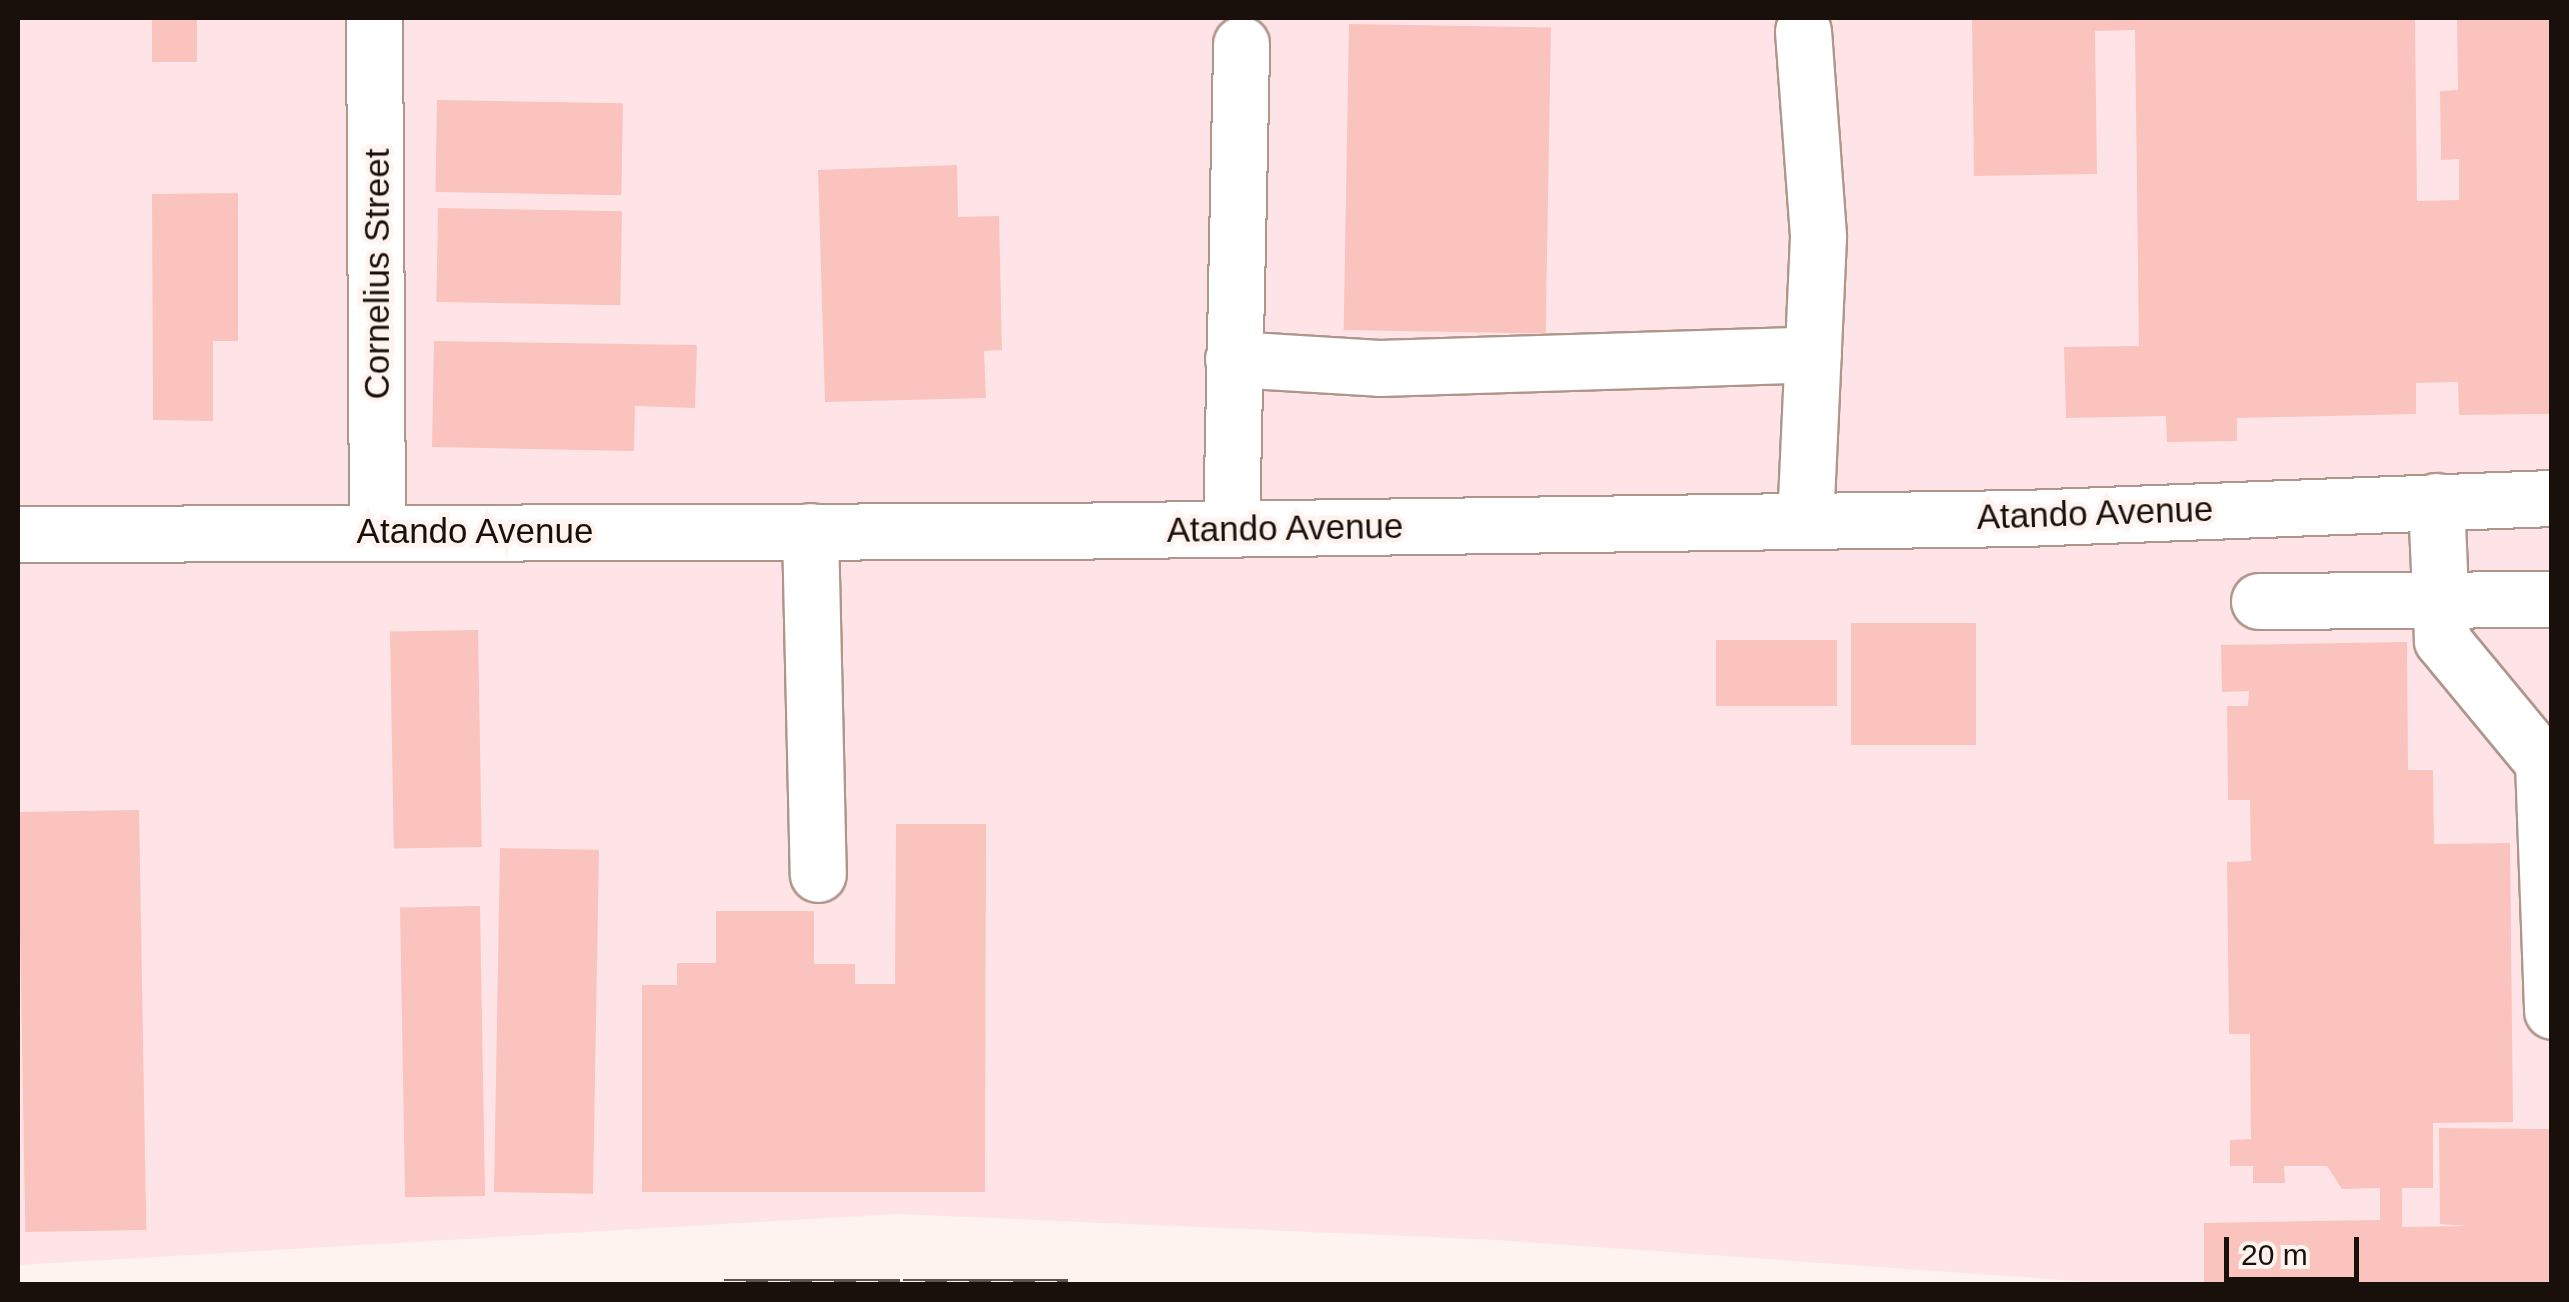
<!DOCTYPE html>
<style>
body{margin:0}
#map{position:relative;width:2569px;height:1302px;overflow:hidden;background:#fef3ee;font-family:Helvetica,sans-serif}
div>[style]{position:absolute}
.industrial>*{inset:0;background:#ffe4e7}
.building>*{inset:0;background:#fac3bd;transform-origin:0 0}
.roads{filter:drop-shadow(2px 0 #af968c) drop-shadow(-2px 0 #af968c) drop-shadow(0 2px #af968c) drop-shadow(0 -2px #af968c)}
.minor>*{height:55px;margin:-27.5px;padding:0 27.5px;transform-origin:27.5px;border-radius:27.5px;background:#fff}
.major>*{height:55px;margin:-27.5px;padding:0 27.5px;transform-origin:27.5px;border-radius:27.5px;background:#fff}
.rail>*{height:11px;margin-top:-5.5px;transform-origin:0;background:repeating-linear-gradient(90deg,#fef3ee 0 22px,#5c524e 0 44px);box-sizing:border-box;border-block:2px solid #5c524e}
span{translate:-50% -50%;white-space:nowrap;text-align:center;line-height:1.15;-webkit-text-stroke:9px #fef3ee;paint-order:stroke}
.street-label{font-size:35px;color:#19100c}
.frame{position:absolute;inset:0;border:20px solid #19100c;pointer-events:none}
.scale{position:absolute;left:2224px;top:1237px;width:135px;height:45px;box-sizing:border-box;border:5px solid #19100c;border-top:0;padding-left:12px;font-size:30px;line-height:35px;white-space:nowrap;color:#19100c;-webkit-text-stroke:8px #fef3ee;paint-order:stroke}
</style>
<div id="map">
<div class="industrial">
<div style="clip-path:polygon(18px 18px,2551px 18px,2551px 1284px,2118px 1284px,1496px 1240px,898px 1214px,18px 1265px)"></div>
</div>
<div class="building">
<div style="left:152px;top:18px;width:45px;height:44px"></div>
<div style="clip-path:polygon(1972px 18px,2415px 18px,2417px 201px,2459px 200px,2459px 159px,2441px 160px,2440px 91px,2458px 90px,2457px 18px,2552px 18px,2552px 414px,2459px 415px,2458px 382px,2416px 383px,2416px 414px,2237px 418px,2237px 441px,2167px 442px,2166px 416px,2066px 418px,2064px 347px,2139px 346px,2135px 30px,2095px 31px,2097px 174px,1974px 176px)"></div>
<div style="left:1349px;top:24px;width:202px;height:306px;rotate:1deg"></div>
<div style="left:437px;top:100px;width:186px;height:92px;rotate:1deg"></div>
<div style="clip-path:polygon(957px 165px,958px 217px,999px 216px,1002px 350px,984px 351px,986px 398px,825px 402px,818px 170px)"></div>
<div style="clip-path:polygon(238px 193px,238px 341px,213px 341px,213px 421px,153px 420px,152px 194px)"></div>
<div style="left:438px;top:208px;width:184px;height:94px;rotate:1deg"></div>
<div style="clip-path:polygon(434px 341px,697px 345px,695px 408px,635px 406px,634px 451px,432px 447px)"></div>
<div style="left:1851px;top:623px;width:125px;height:122px"></div>
<div style="left:478px;top:630px;width:217px;height:88px;rotate:89deg"></div>
<div style="left:1716px;top:640px;width:121px;height:66px"></div>
<div style="clip-path:polygon(2407px 642px,2408px 770px,2433px 770px,2434px 844px,2510px 843px,2513px 1122px,2433px 1123px,2433px 1188px,2402px 1188px,2402px 1227px,2465px 1226px,2440px 1224px,2439px 1128px,2552px 1129px,2552px 1284px,2204px 1284px,2204px 1223px,2380px 1220px,2380px 1188px,2342px 1189px,2327px 1166px,2284px 1166px,2285px 1183px,2253px 1183px,2253px 1166px,2230px 1166px,2230px 1140px,2251px 1139px,2250px 1034px,2229px 1034px,2227px 862px,2251px 861px,2250px 800px,2228px 800px,2227px 706px,2248px 706px,2249px 691px,2222px 692px,2221px 645px)"></div>
<div style="left:139px;top:810px;width:420px;height:121px;rotate:89deg"></div>
<div style="clip-path:polygon(896px 824px,986px 824px,985px 1192px,642px 1192px,642px 985px,677px 985px,677px 963px,716px 963px,716px 911px,814px 911px,814px 964px,855px 964px,855px 984px,895px 984px)"></div>
<div style="left:500px;top:848px;width:99px;height:344px;rotate:1deg"></div>
<div style="left:480px;top:906px;width:290px;height:80px;rotate:89deg"></div>
</div>
<div class="roads">
<div class="minor">
<div style="left:374px;top:18px;width:513px;rotate:89.66deg"></div>
<div style="left:1803px;top:31px;width:207px;rotate:85.8deg"></div>
<div style="left:1818px;top:237px;width:284px;rotate:92.6deg"></div>
<div style="left:1233px;top:359px;width:146px;rotate:3.5deg"></div>
<div style="left:1379px;top:368px;width:434px;rotate:-1.8deg"></div>
<div style="left:2436px;top:501px;width:139px;rotate:87.5deg"></div>
<div style="left:2442px;top:640px;width:158px;rotate:50.4deg"></div>
<div style="left:2543px;top:762px;width:249px;rotate:87.9deg"></div>
<div style="left:1231px;top:529px;width:485px;rotate:-88.8deg"></div>
<div style="left:810px;top:531px;width:343px;rotate:88.7deg"></div>
<div style="left:2259px;top:601px;width:293px;rotate:-0.4deg"></div>
</div>
<div class="major">
<div style="left:18px;top:534px;width:1038px;rotate:-0.17deg"></div>
<div style="left:1056px;top:531px;width:968px;rotate:-0.77deg"></div>
<div style="left:2024px;top:518px;width:528px;rotate:-2.17deg"></div>
</div>
</div>
<div class="rail">
<div style="left:724px;top:1284px;width:176px"></div>
<div style="left:903px;top:1284px;width:165px"></div>
</div>
<div class="street-label">
<span style="left:377px;top:274px;rotate:-90deg">Cornelius Street</span>
<span style="left:2095px;top:513px;rotate:-2deg">Atando Avenue</span>
<span style="left:1285px;top:528px;rotate:-1deg">Atando Avenue</span>
<span style="left:475px;top:531px">Atando Avenue</span>
</div>
<div class="frame"></div>
<div class="scale">20 m</div>
</div>
